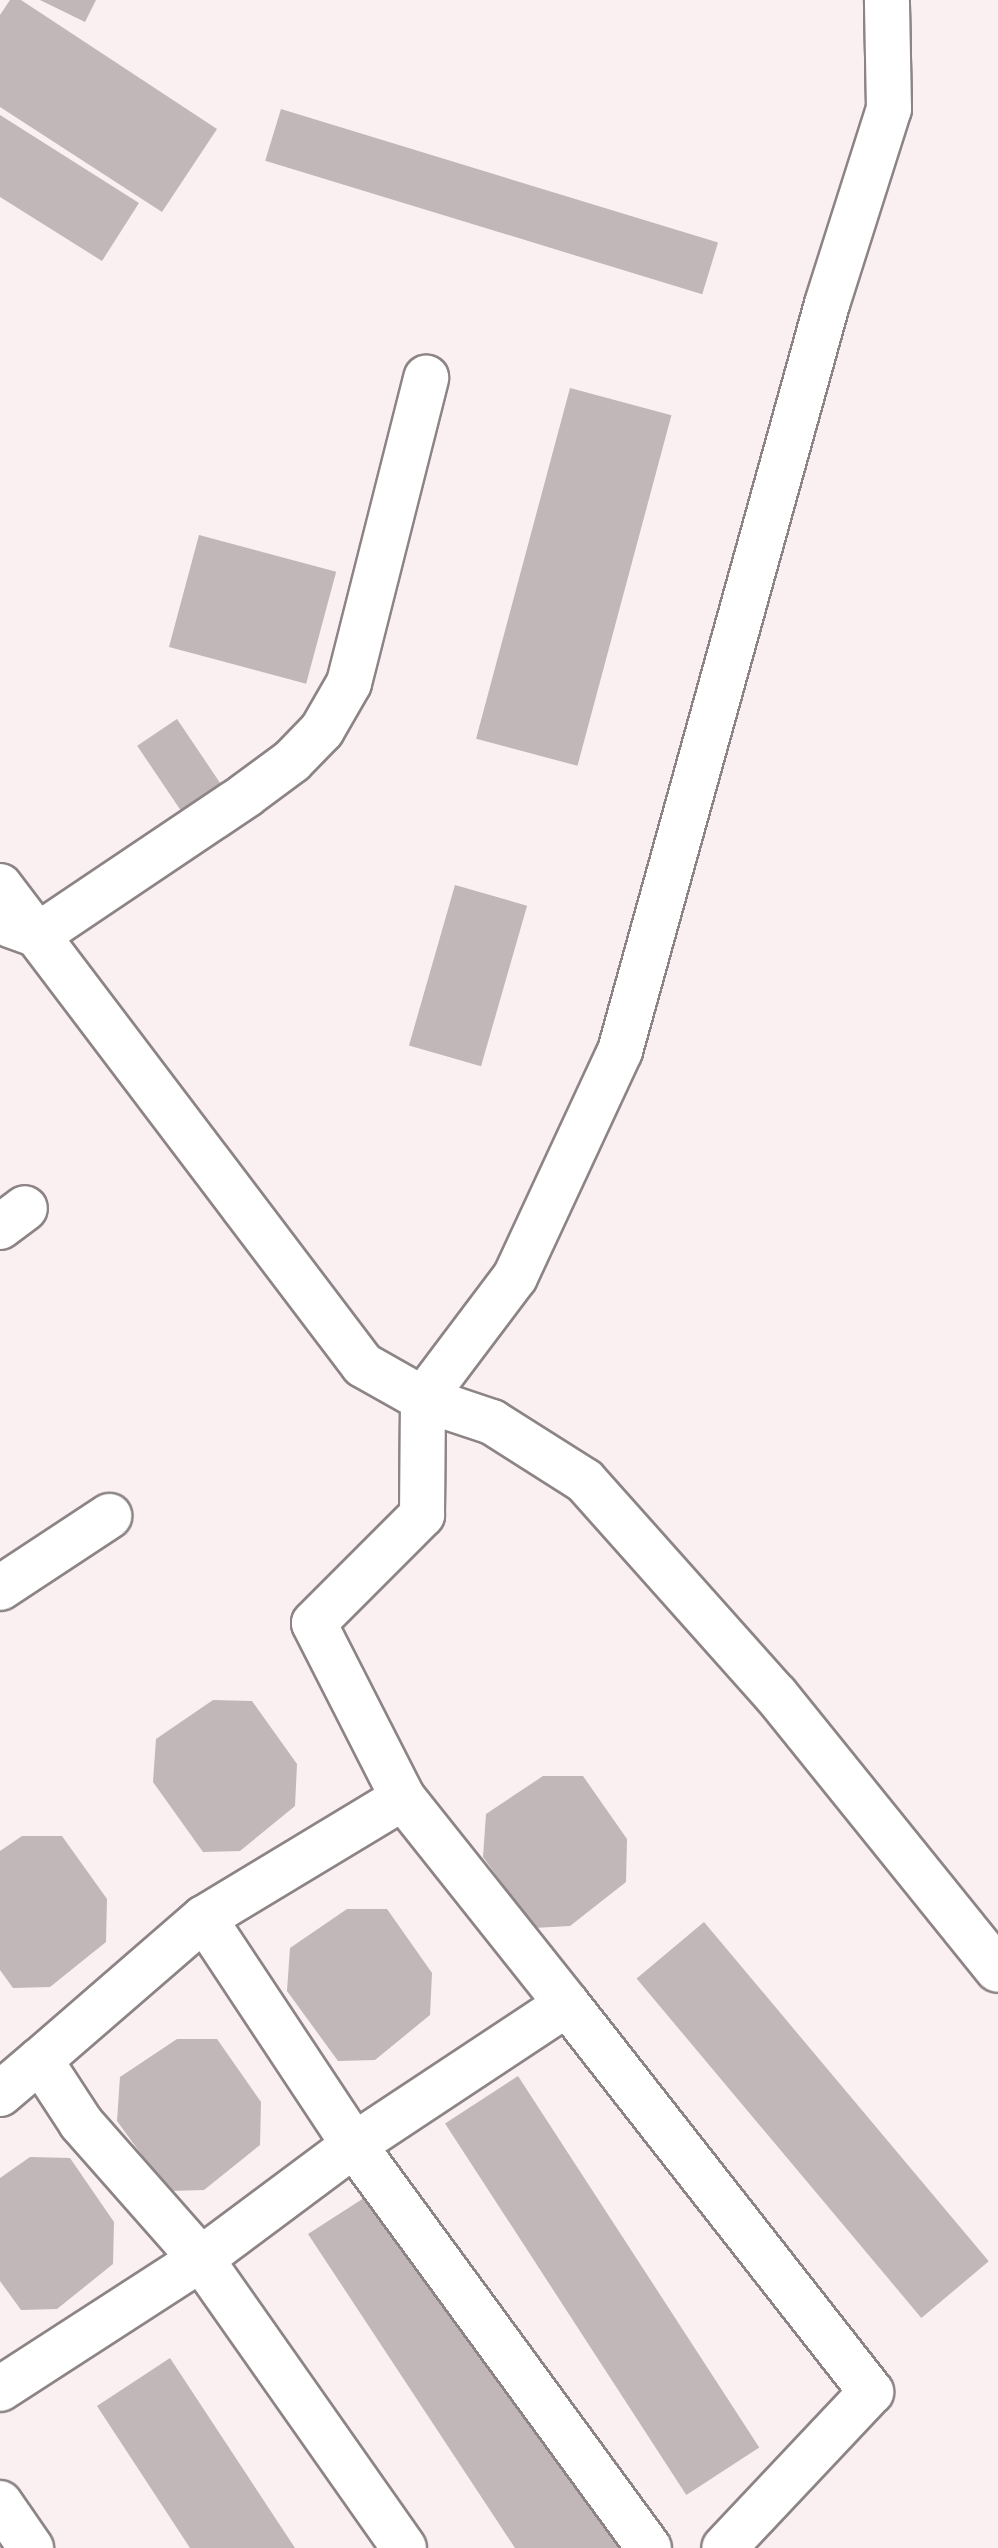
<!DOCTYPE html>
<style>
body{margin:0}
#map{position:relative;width:998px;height:2548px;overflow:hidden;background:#faeff1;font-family:Roboto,sans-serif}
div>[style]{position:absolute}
.building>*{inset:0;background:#c1b7b8;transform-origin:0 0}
.roads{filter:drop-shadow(2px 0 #8d8485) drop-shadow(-2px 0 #8d8485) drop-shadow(0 2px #8d8485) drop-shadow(0 -2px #8d8485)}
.minor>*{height:44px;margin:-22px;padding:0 22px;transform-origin:22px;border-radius:22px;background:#fff}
span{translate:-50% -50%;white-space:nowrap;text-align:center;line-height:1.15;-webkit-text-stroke:7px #faeff1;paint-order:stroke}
</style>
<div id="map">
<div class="building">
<div style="clip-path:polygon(10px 0,21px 0,217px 129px,162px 212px,0 107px,0 15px)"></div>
<div style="clip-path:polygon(40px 0,96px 0,85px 22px)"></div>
<div style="left:281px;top:109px;width:457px;height:54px;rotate:17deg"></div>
<div style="clip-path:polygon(0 115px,139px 203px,102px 261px,0 197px)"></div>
<div style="left:570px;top:388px;width:105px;height:363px;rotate:15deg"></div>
<div style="left:199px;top:535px;width:142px;height:116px;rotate:15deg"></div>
<div style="left:177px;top:719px;width:81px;height:48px;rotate:56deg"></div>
<div style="left:455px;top:885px;width:75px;height:167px;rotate:16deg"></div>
<div style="clip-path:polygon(213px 1700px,252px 1701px,297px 1764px,295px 1806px,240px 1851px,203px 1852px,153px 1782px,156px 1739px)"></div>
<div style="clip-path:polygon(543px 1776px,583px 1776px,627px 1839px,626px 1882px,570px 1926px,534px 1928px,483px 1857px,486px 1814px)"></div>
<div style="clip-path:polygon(22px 1836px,62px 1836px,107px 1899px,106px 1942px,50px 1987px,13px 1988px,0 1970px,0 1851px)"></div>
<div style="clip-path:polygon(347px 1909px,387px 1909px,432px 1973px,430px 2015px,375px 2060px,338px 2061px,287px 1991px,290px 1948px)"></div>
<div style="left:704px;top:1922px;width:443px;height:88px;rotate:50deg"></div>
<div style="clip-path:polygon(177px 2039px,217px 2039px,261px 2102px,260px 2145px,204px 2190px,168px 2191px,117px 2121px,120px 2077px)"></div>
<div style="left:518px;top:2076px;width:443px;height:87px;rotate:57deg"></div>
<div style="clip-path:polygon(30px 2157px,70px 2158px,114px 2222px,113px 2264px,57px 2309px,21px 2310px,0 2281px,0 2178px)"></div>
<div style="clip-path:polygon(381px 2187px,620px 2548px,515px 2548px,308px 2234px)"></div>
<div style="clip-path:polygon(170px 2358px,295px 2548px,190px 2548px,97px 2406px)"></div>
</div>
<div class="roads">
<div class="minor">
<div style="left:0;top:886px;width:601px;rotate:52.84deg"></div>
<div style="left:363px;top:1365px;width:69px;rotate:29.5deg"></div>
<div style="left:423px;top:1399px;width:73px;rotate:18.4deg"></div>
<div style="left:492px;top:1422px;width:110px;rotate:32.4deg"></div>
<div style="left:585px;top:1481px;width:287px;rotate:48.3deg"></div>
<div style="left:776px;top:1695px;width:353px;rotate:51.1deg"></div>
<div style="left:10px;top:925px;width:30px;rotate:20deg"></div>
<div style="left:38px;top:935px;width:251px;rotate:-33.9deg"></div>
<div style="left:246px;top:795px;width:57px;rotate:-36.5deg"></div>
<div style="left:292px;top:761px;width:43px;rotate:-45.9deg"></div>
<div style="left:322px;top:730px;width:54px;rotate:-60.1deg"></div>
<div style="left:349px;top:683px;width:315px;rotate:-75.8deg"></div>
<div style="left:0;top:1227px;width:31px;rotate:-37deg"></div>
<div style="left:0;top:1588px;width:131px;rotate:-33.4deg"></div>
<div style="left:403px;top:1798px;width:263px;rotate:51.5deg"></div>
<div style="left:204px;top:1918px;width:217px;rotate:139.1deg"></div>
<div style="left:40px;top:2060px;width:75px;rotate:56.9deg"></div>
<div style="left:81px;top:2123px;width:181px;rotate:48.6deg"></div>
<div style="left:201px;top:2259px;width:353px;rotate:54.9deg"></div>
<div style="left:0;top:2094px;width:52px;rotate:-40.4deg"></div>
<div style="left:0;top:2389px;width:239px;rotate:-32.9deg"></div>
<div style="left:201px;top:2259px;width:191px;rotate:-36.7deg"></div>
<div style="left:354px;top:2145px;width:255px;rotate:-33.5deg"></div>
<div style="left:567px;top:2004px;width:493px;rotate:51.9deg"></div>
<div style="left:871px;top:2392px;width:214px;rotate:133.3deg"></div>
<div style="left:0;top:2503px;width:55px;rotate:55.4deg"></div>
<div style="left:649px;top:2548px;width:499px;rotate:-126.2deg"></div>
<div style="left:354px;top:2145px;width:272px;rotate:-123.5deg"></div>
<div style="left:204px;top:1918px;width:232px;rotate:-31.1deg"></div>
<div style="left:403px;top:1798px;width:196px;rotate:-117deg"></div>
<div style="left:314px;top:1623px;width:153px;rotate:-45deg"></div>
<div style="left:422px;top:1515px;width:116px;rotate:-89.5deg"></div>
<div style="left:423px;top:1399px;width:153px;rotate:-53deg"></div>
<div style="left:515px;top:1277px;width:249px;rotate:-65.1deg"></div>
<div style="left:620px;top:1051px;width:775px;rotate:-74.51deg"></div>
<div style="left:827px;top:304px;width:205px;rotate:-72.4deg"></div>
<div style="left:889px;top:109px;width:109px;rotate:-91.1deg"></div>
</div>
</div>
</div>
